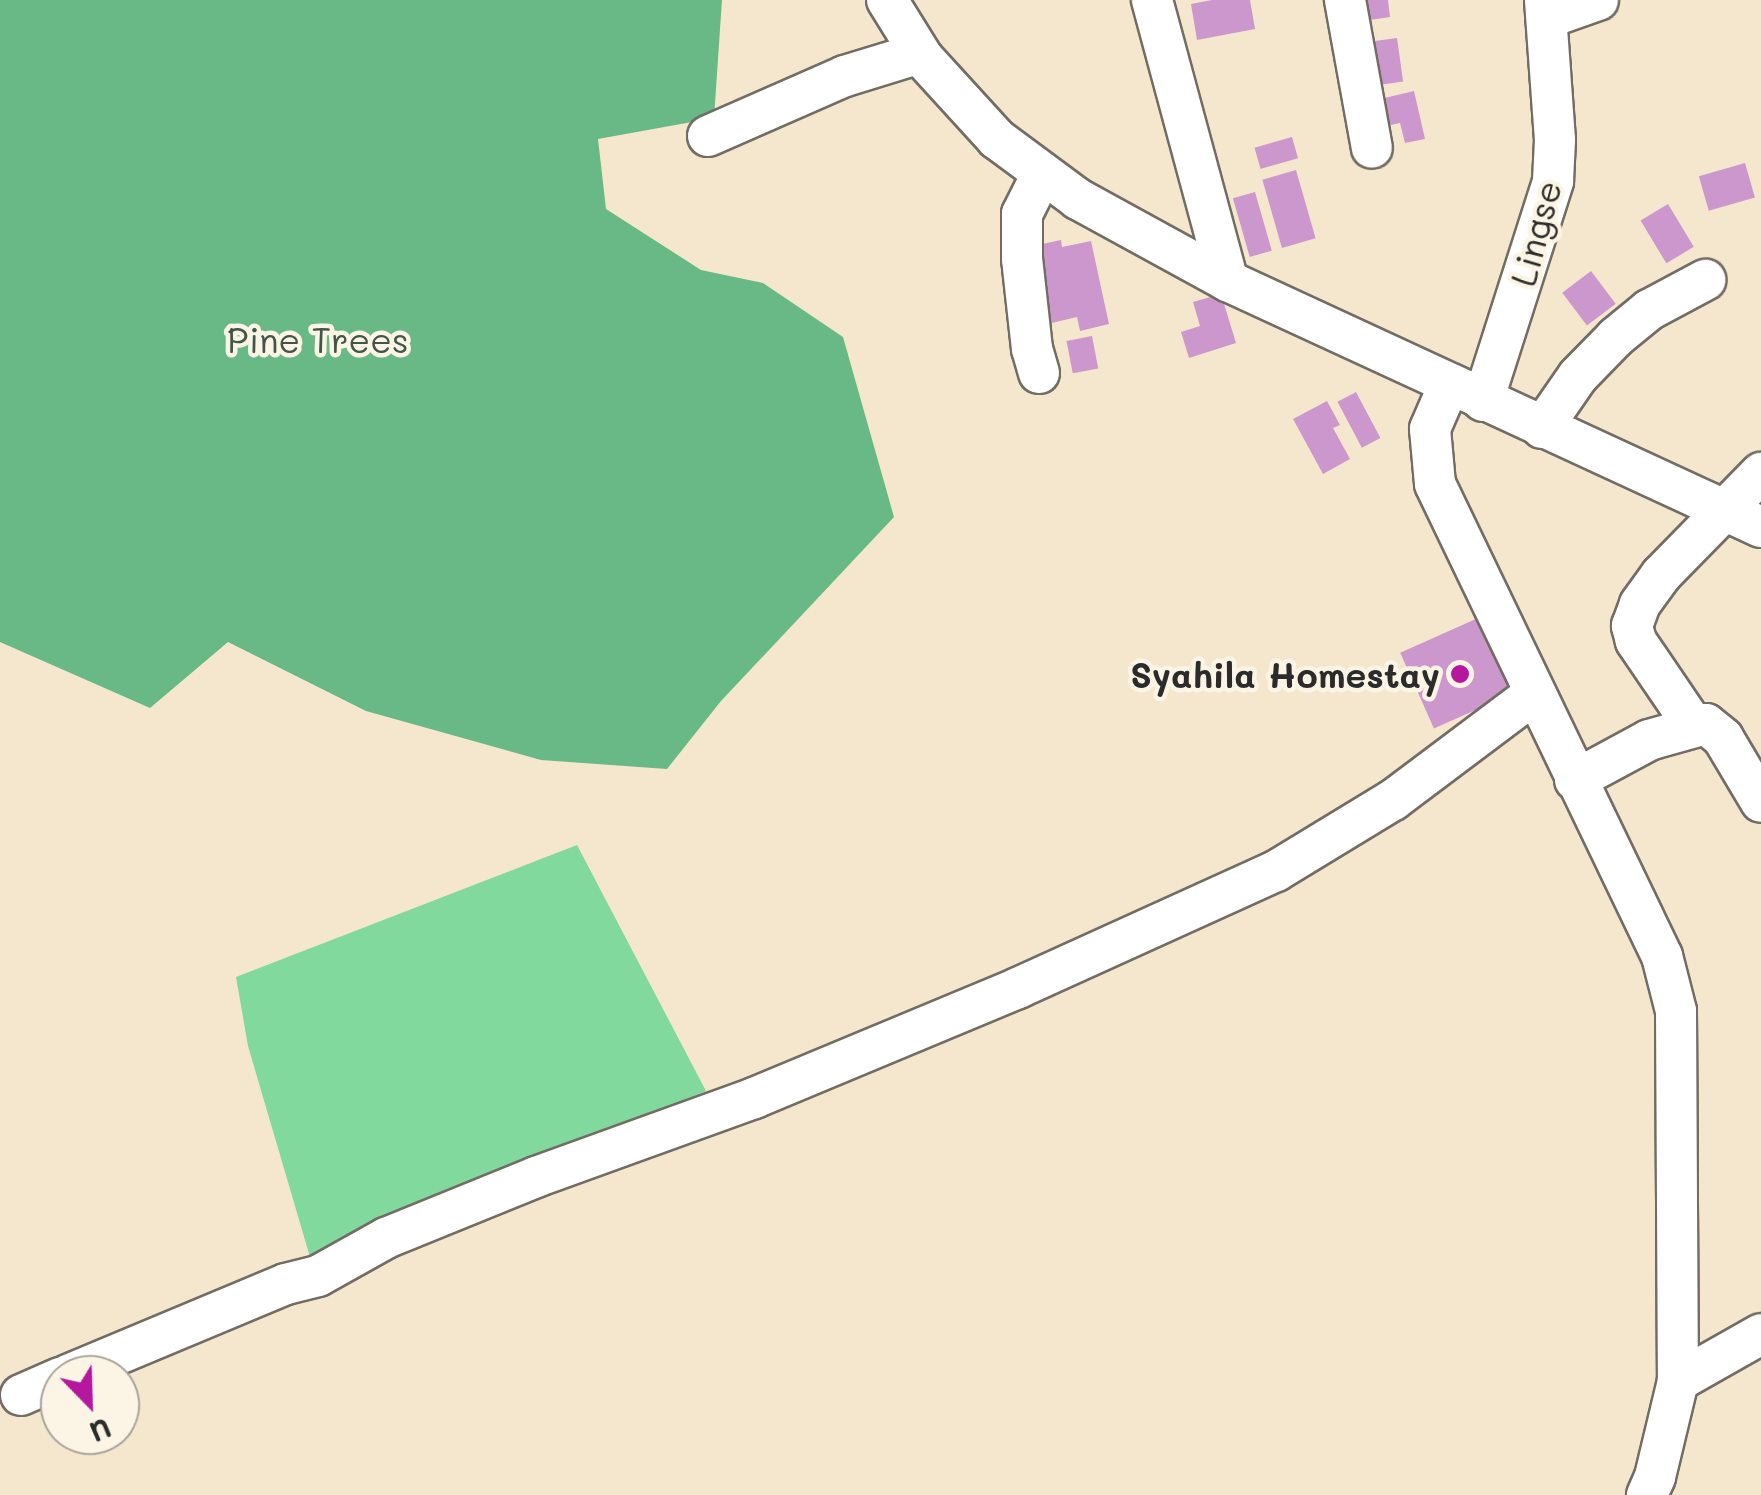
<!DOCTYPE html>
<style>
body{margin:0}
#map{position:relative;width:1761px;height:1495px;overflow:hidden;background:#f5e7cd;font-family:Mali,sans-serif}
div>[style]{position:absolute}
.green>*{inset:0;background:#81d99e}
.forest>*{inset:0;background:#68b985}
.building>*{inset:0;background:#cc97cd;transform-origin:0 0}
.roads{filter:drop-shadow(2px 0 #726d64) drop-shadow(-2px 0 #726d64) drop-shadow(0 2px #726d64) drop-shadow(0 -2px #726d64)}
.minor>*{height:40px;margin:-20px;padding:0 20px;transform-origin:20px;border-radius:20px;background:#fff}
.dots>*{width:28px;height:28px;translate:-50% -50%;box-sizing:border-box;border:5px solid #fcf5e5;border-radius:50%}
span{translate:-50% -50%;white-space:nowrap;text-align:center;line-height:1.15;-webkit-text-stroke:9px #fcf5e5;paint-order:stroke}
.street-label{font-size:35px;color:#2b2b2b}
.park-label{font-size:35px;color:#405648}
.poi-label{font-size:35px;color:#2b2b2b;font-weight:700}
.right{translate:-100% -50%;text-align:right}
.north{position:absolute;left:40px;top:1355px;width:100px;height:100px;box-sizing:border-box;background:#fcf5e5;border:2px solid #a8a49b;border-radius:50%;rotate:157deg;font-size:28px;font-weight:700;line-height:40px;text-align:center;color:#2b2b2b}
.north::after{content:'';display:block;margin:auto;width:35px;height:45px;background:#b5179e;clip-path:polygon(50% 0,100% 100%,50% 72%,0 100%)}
</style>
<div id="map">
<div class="green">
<div style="clip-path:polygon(577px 845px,706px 1091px,594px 1138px,315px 1274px,248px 1046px,236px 977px)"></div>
</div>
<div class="forest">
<div style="clip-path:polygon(0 0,722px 0,714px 118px,598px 139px,606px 209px,701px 270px,763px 283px,843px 337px,894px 517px,721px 701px,667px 769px,541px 760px,366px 711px,228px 642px,150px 708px,0 642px)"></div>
</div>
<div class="building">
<div style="clip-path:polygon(1212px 0,1250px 0,1255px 29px,1197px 40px,1191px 4px)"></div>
<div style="clip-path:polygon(1353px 0,1388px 0,1390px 17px,1356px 22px)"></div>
<div style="left:1397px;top:38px;width:44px;height:35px;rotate:82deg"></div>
<div style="clip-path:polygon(1414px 91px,1425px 139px,1405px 143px,1400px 123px,1382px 127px,1376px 100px)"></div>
<div style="left:1292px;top:137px;width:22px;height:39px;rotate:74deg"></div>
<div style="left:1745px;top:163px;width:36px;height:48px;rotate:74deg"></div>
<div style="left:1296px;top:170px;width:71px;height:35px;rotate:74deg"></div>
<div style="left:1255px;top:192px;width:61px;height:23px;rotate:74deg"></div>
<div style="left:1668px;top:204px;width:50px;height:32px;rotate:59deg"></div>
<div style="clip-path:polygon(1061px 240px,1062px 247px,1091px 241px,1109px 324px,1080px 331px,1077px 317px,1043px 325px,1033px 246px)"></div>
<div style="left:1591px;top:271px;width:41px;height:36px;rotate:53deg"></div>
<div style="clip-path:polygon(1221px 294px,1236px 343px,1189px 358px,1181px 332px,1200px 326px,1193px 302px)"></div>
<div style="left:1092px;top:336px;width:33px;height:26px;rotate:79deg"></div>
<div style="left:1356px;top:392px;width:52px;height:21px;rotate:62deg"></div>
<div style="clip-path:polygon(1327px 401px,1340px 425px,1333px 428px,1350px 459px,1323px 474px,1293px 419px)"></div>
<div style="left:1487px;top:614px;width:83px;height:95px;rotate:66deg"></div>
</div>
<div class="roads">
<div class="minor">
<div style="left:887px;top:0;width:68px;rotate:58.2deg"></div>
<div style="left:923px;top:58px;width:110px;rotate:47.6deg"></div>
<div style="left:997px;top:139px;width:101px;rotate:36.5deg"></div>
<div style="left:1078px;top:199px;width:171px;rotate:28.7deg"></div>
<div style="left:1228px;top:281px;width:587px;rotate:24.78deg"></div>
<div style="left:1152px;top:0;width:291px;rotate:74.9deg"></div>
<div style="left:1345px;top:0;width:150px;rotate:79.7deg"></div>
<div style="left:1547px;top:18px;width:54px;rotate:-19.4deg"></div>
<div style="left:708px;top:136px;width:150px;rotate:-23.7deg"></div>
<div style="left:845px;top:76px;width:78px;rotate:-17deg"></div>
<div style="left:1039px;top:373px;width:25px;rotate:-106deg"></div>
<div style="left:1032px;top:349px;width:91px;rotate:-96.3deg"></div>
<div style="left:1022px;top:259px;width:45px;rotate:-90deg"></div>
<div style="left:1022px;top:214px;width:42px;rotate:-63.4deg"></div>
<div style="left:1449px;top:385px;width:48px;rotate:113.4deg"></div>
<div style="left:1430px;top:429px;width:55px;rotate:84.8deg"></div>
<div style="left:1435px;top:484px;width:524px;rotate:64.32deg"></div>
<div style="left:1662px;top:956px;width:57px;rotate:75.7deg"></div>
<div style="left:1676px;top:1011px;width:370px;rotate:89.7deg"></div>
<div style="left:1678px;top:1381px;width:99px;rotate:103.5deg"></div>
<div style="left:1655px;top:1477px;width:20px;rotate:114deg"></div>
<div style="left:1483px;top:401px;width:231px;rotate:-72.3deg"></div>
<div style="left:1553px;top:181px;width:41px;rotate:-87.2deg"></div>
<div style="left:1555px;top:140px;width:140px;rotate:-94.1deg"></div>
<div style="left:1542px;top:428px;width:63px;rotate:-55.3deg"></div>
<div style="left:1578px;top:376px;width:54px;rotate:-45.7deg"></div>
<div style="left:1616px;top:337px;width:43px;rotate:-39.3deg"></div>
<div style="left:1649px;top:310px;width:64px;rotate:-28.2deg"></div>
<div style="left:1693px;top:725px;width:102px;rotate:-124.2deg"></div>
<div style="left:1636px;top:641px;width:16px;rotate:-105deg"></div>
<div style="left:1632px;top:626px;width:23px;rotate:-70deg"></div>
<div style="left:1640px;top:604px;width:36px;rotate:-54deg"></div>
<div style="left:1661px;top:575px;width:143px;rotate:-45.6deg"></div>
<div style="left:1575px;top:780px;width:84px;rotate:-28.4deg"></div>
<div style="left:1649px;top:740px;width:59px;rotate:-15.7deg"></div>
<div style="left:1706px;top:724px;width:22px;rotate:39deg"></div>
<div style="left:1723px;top:738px;width:74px;rotate:59.3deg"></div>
<div style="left:68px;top:1375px;width:236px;rotate:-22.7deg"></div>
<div style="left:286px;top:1284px;width:33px;rotate:-14deg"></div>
<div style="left:318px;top:1276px;width:78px;rotate:-29.2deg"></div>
<div style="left:386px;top:1238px;width:162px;rotate:-22.1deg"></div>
<div style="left:536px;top:1177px;width:232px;rotate:-19.9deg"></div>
<div style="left:754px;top:1098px;width:286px;rotate:-22.6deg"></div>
<div style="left:1018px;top:988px;width:283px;rotate:-24.4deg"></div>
<div style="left:1276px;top:871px;width:137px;rotate:-31.3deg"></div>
<div style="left:1393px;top:800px;width:176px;rotate:-36.9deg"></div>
<div style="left:1678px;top:1381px;width:95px;rotate:-29.5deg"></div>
<div style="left:21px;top:1395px;width:43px;rotate:-23.6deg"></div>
</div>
</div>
<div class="dots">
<div style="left:1460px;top:674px;background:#b5179e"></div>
</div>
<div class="street-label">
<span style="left:1535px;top:233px;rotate:-75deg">Lingse</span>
</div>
<div class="park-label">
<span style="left:318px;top:339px">Pine Trees</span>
</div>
<div class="poi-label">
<span class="right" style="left:1440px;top:674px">Syahila Homestay</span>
</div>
<div class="north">U</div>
</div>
